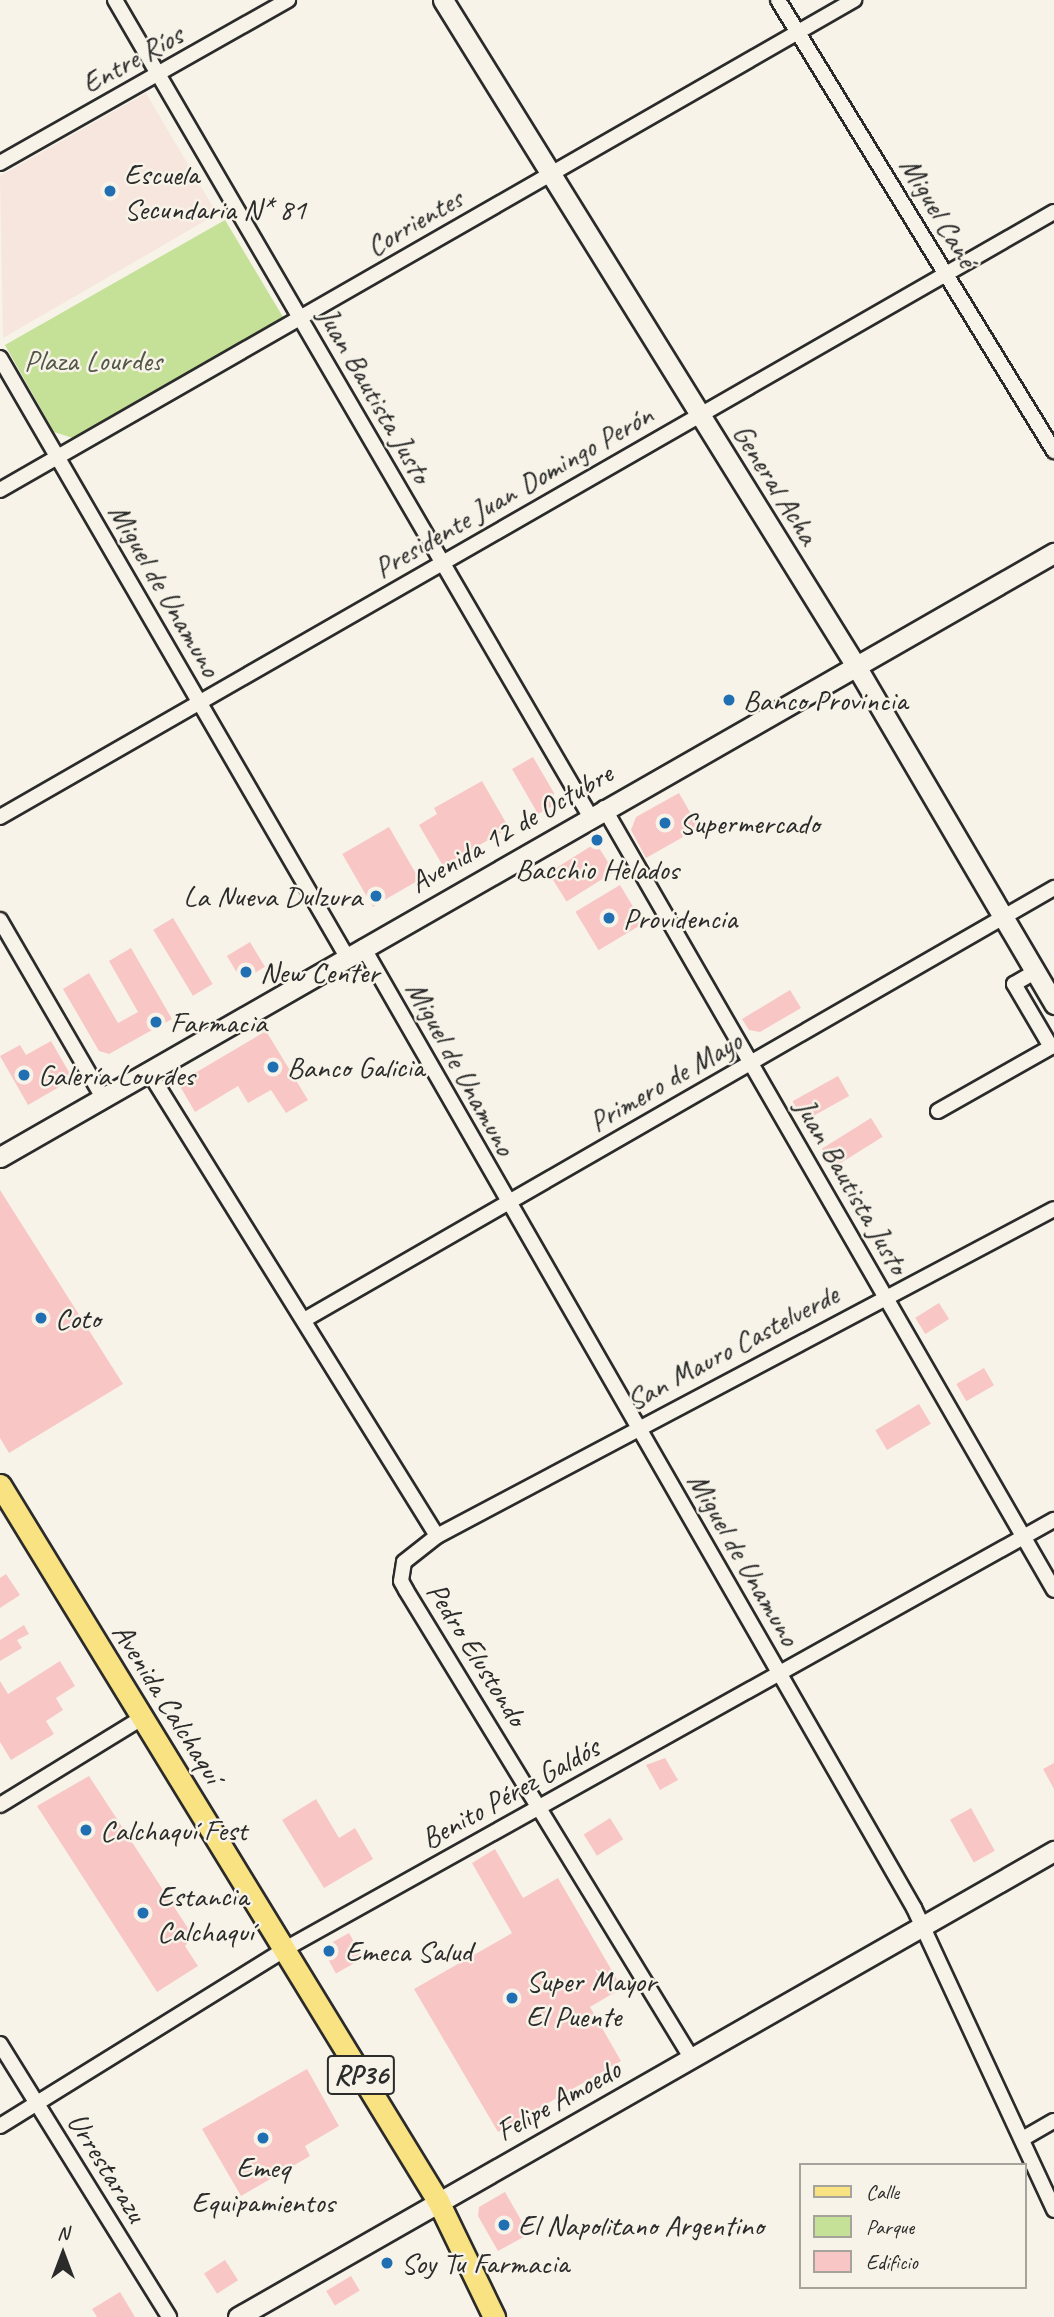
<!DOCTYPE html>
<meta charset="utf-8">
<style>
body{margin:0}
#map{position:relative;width:1054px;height:2317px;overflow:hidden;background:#f7f3e8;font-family:Caveat,sans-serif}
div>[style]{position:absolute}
.built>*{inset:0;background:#f7e6de}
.green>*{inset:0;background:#c5e097}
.building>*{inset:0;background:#f8c7c5;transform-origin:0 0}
.roads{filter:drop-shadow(2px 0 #2b2b2b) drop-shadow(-2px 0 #2b2b2b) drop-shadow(0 2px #2b2b2b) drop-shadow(0 -2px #2b2b2b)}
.street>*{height:14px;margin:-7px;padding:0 7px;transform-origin:7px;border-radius:7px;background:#f7f3e8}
.secondary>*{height:19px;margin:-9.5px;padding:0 9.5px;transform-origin:9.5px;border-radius:9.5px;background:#f7f3e8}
.primary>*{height:21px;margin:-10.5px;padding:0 10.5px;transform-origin:10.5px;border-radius:10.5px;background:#f8e281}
.dots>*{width:19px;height:19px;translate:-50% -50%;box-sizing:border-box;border:4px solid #f7f3e8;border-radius:50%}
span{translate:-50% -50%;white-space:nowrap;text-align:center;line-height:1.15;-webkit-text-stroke:5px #f7f3e8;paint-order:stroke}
.shield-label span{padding:2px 5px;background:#f7f3e8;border:2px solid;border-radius:5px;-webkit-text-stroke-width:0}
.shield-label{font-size:28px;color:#2b2b2b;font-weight:700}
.street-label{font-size:30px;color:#2b2b2b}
.poi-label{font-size:30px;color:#2b2b2b}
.left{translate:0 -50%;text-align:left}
.right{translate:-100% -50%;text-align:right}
.park-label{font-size:30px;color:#525846}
.legend{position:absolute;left:799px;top:2163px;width:228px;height:126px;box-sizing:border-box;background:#f7f3e8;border:2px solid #a5a39c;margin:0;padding:9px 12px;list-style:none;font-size:21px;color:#2b2b2b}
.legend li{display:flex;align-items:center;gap:14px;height:35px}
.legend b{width:35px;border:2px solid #a5a39c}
.north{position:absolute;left:28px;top:2219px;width:70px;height:70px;-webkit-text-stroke:5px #f7f3e8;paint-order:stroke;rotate:0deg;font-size:19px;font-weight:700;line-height:28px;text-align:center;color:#2b2b2b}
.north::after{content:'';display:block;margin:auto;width:24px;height:32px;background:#2b2b2b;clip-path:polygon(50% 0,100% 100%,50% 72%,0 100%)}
</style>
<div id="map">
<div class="built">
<div style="clip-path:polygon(146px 93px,217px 214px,3px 338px,0 176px)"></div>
</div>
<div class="green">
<div style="clip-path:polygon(225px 220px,283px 317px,73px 438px,54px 432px,5px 345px)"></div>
</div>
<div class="building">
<div style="clip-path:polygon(533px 757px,554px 793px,551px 807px,538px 814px,512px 769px)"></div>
<div style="clip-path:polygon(482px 781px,509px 828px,443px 866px,419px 825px,437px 814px,434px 808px)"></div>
<div style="clip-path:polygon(679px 793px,699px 828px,646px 858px,631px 830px,636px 817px)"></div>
<div style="left:389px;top:827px;width:61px;height:54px;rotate:60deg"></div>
<div style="left:596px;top:843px;width:34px;height:56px;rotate:58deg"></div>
<div style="left:620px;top:885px;width:45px;height:52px;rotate:59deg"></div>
<div style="left:173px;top:918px;width:77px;height:23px;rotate:59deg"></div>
<div style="left:250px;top:942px;width:29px;height:27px;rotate:59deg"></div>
<div style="clip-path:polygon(131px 948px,172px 1019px,109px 1054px,99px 1051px,63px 989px,89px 973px,118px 1023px,138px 1012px,109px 961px)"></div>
<div style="clip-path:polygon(790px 990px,801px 1008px,760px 1032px,749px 1030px,742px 1019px)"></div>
<div style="clip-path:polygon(266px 1031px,308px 1100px,286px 1113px,271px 1090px,248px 1103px,238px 1086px,195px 1112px,178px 1083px)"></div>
<div style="clip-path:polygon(51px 1041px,73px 1079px,28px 1105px,0 1056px,20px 1045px,26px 1055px)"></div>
<div style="left:838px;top:1076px;width:23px;height:52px;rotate:61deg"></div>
<div style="left:871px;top:1118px;width:22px;height:58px;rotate:58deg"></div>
<div style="clip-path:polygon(0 1190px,123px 1384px,9px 1453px,0 1438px)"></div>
<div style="left:939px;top:1303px;width:19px;height:28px;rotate:58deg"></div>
<div style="left:984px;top:1368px;width:20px;height:32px;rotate:60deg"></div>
<div style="left:919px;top:1404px;width:23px;height:51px;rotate:59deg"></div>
<div style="clip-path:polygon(6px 1574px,20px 1595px,0 1608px,0 1578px)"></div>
<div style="clip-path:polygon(24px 1625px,29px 1634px,17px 1640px,22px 1648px,0 1661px,0 1640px)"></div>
<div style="clip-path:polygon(60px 1661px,75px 1686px,56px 1698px,63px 1710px,46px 1721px,54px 1734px,11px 1760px,0 1742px,0 1681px,8px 1694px)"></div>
<div style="clip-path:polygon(665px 1758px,678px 1780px,660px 1790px,646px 1765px)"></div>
<div style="clip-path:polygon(1054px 1763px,1054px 1789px,1043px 1769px)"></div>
<div style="clip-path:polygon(89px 1776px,193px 1936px,185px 1946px,198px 1966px,157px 1992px,37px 1806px)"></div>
<div style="clip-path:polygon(316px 1799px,339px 1838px,355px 1828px,373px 1859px,324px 1888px,282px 1820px)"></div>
<div style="left:971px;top:1808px;width:49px;height:24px;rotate:61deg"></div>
<div style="left:610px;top:1818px;width:25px;height:31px;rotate:58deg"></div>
<div style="clip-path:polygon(495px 1849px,523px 1898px,558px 1878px,622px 1988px,590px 2007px,621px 2061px,498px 2132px,414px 1989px,512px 1933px,472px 1863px)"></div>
<div style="left:349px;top:1933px;width:29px;height:31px;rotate:61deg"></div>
<div style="clip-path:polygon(307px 2069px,339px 2126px,305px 2146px,310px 2156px,241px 2196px,202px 2129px)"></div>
<div style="clip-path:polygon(505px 2192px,529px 2234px,498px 2251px,478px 2216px,479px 2207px)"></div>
<div style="left:225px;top:2260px;width:24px;height:25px;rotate:57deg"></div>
<div style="left:351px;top:2276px;width:17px;height:29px;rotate:59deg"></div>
<div style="clip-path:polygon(120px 2292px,135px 2317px,97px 2317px,92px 2309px)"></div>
</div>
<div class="roads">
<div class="street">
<div style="left:115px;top:0;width:944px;rotate:59.8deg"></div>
<div style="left:778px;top:0;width:529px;rotate:58.53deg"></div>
<div style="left:0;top:163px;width:331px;rotate:-29.5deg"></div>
<div style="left:0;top:358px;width:692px;rotate:59.92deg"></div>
<div style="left:0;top:490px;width:985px;rotate:-29.85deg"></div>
<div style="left:604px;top:808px;width:902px;rotate:60.08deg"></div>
<div style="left:0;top:817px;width:1215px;rotate:-29.86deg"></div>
<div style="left:0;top:920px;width:206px;rotate:59.9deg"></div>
<div style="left:363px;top:947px;width:1108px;rotate:60.17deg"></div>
<div style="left:914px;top:1908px;width:333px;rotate:65.1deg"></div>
<div style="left:149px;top:1072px;width:546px;rotate:58.17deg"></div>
<div style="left:938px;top:1111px;width:130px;rotate:-29.5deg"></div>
<div style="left:1051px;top:1047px;width:73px;rotate:-120.4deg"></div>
<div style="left:1014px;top:984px;width:24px;rotate:-30deg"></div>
<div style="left:304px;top:1320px;width:866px;rotate:-29.94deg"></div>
<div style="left:0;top:1805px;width:167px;rotate:-31.5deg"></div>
<div style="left:0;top:2044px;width:321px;rotate:58.2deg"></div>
<div style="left:692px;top:2059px;width:549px;rotate:-121.38deg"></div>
<div style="left:406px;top:1590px;width:10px;rotate:-119deg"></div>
<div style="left:401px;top:1581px;width:19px;rotate:-81deg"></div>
<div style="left:404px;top:1562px;width:42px;rotate:-38.2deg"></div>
<div style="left:437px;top:1536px;width:698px;rotate:-27.92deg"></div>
<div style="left:0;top:2126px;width:335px;rotate:-31.8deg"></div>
<div style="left:285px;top:1949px;width:881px;rotate:-29.16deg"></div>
<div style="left:1024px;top:2138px;width:34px;rotate:-30deg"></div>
</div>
<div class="secondary">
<div style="left:443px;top:0;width:784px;rotate:58.2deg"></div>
<div style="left:856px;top:666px;width:392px;rotate:59.6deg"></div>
<div style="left:0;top:1157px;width:1215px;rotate:-29.82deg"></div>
<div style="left:238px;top:2317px;width:940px;rotate:-29.73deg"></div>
</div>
<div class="primary">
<div style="left:0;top:1485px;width:839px;rotate:58.54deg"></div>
<div style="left:438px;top:2201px;width:129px;rotate:64.2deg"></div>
</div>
</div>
<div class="dots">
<div style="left:110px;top:191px;background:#1f6fb2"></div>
<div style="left:729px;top:700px;background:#1f6fb2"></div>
<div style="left:665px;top:823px;background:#1f6fb2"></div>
<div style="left:597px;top:840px;background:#1f6fb2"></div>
<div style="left:376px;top:896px;background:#1f6fb2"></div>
<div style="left:609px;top:918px;background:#1f6fb2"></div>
<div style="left:246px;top:972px;background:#1f6fb2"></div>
<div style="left:156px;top:1022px;background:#1f6fb2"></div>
<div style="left:273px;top:1067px;background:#1f6fb2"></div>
<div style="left:24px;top:1075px;background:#1f6fb2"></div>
<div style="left:41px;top:1318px;background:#1f6fb2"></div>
<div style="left:86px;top:1830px;background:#1f6fb2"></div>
<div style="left:143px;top:1913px;background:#1f6fb2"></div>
<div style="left:329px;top:1951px;background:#1f6fb2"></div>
<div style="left:512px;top:1998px;background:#1f6fb2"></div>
<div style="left:263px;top:2138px;background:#1f6fb2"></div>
<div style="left:504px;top:2225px;background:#1f6fb2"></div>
<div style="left:387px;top:2263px;background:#1f6fb2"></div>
</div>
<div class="shield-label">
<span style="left:361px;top:2075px">RP36</span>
</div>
<div class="street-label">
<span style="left:132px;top:59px;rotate:-29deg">Entre Ríos</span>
<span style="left:939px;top:212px;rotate:59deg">Miguel Cané</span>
<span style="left:414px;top:222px;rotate:-30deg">Corrientes</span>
<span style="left:375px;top:395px;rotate:60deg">Juan Bautista Justo</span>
<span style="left:776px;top:484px;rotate:58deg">General Acha</span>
<span style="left:513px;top:491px;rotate:-30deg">Presidente Juan Domingo Perón</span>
<span style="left:165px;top:590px;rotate:60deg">Miguel de Unamuno</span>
<span style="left:511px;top:828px;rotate:-30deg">Avenida 12 de Octubre</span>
<span style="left:461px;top:1068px;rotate:61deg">Miguel de Unamuno</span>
<span style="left:665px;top:1081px;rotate:-30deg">Primero de Mayo</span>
<span style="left:852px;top:1186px;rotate:60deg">Juan Bautista Justo</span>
<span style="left:732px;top:1347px;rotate:-28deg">San Mauro Castelverde</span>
<span style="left:744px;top:1559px;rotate:60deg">Miguel de Unamuno</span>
<span style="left:477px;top:1654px;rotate:58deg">Pedro Elustondo</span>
<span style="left:168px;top:1703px;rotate:58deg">Avenida Calchaquí</span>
<span style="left:510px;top:1793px;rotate:-29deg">Benito Pérez Galdós</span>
<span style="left:558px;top:2100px;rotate:-29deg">Felipe Amoedo</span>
<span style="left:107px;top:2167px;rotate:58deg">Urrestarazu</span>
</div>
<div class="poi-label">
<span class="left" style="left:124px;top:191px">Escuela<br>Secundaria N* 81</span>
<span class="left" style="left:743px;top:700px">Banco Provincia</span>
<span class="left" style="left:679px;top:823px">Supermercado</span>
<span style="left:597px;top:869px">Bacchio Helados</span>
<span class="right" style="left:362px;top:896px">La Nueva Dulzura</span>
<span class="left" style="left:623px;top:918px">Providencia</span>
<span class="left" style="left:260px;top:972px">New Center</span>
<span class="left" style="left:170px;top:1022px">Farmacia</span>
<span class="left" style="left:287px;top:1067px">Banco Galicia</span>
<span class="left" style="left:38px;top:1075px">Galería Lourdes</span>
<span class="left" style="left:55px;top:1318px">Coto</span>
<span class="left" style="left:100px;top:1830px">Calchaquí Fest</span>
<span class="left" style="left:157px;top:1913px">Estancia<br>Calchaquí</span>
<span class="left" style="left:345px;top:1951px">Emeca Salud</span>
<span class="left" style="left:526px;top:1998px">Super Mayor<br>El Puente</span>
<span style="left:263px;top:2184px">Emeq<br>Equipamientos</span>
<span class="left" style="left:518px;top:2225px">El Napolitano Argentino</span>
<span class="left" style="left:401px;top:2263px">Soy Tu Farmacia</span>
</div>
<div class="park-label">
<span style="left:93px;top:360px">Plaza Lourdes</span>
</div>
<ul class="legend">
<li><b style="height:9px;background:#f8e281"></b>Calle</li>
<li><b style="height:19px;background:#c5e097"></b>Parque</li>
<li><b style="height:19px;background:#f8c7c5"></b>Edificio</li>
</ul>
<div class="north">N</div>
</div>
